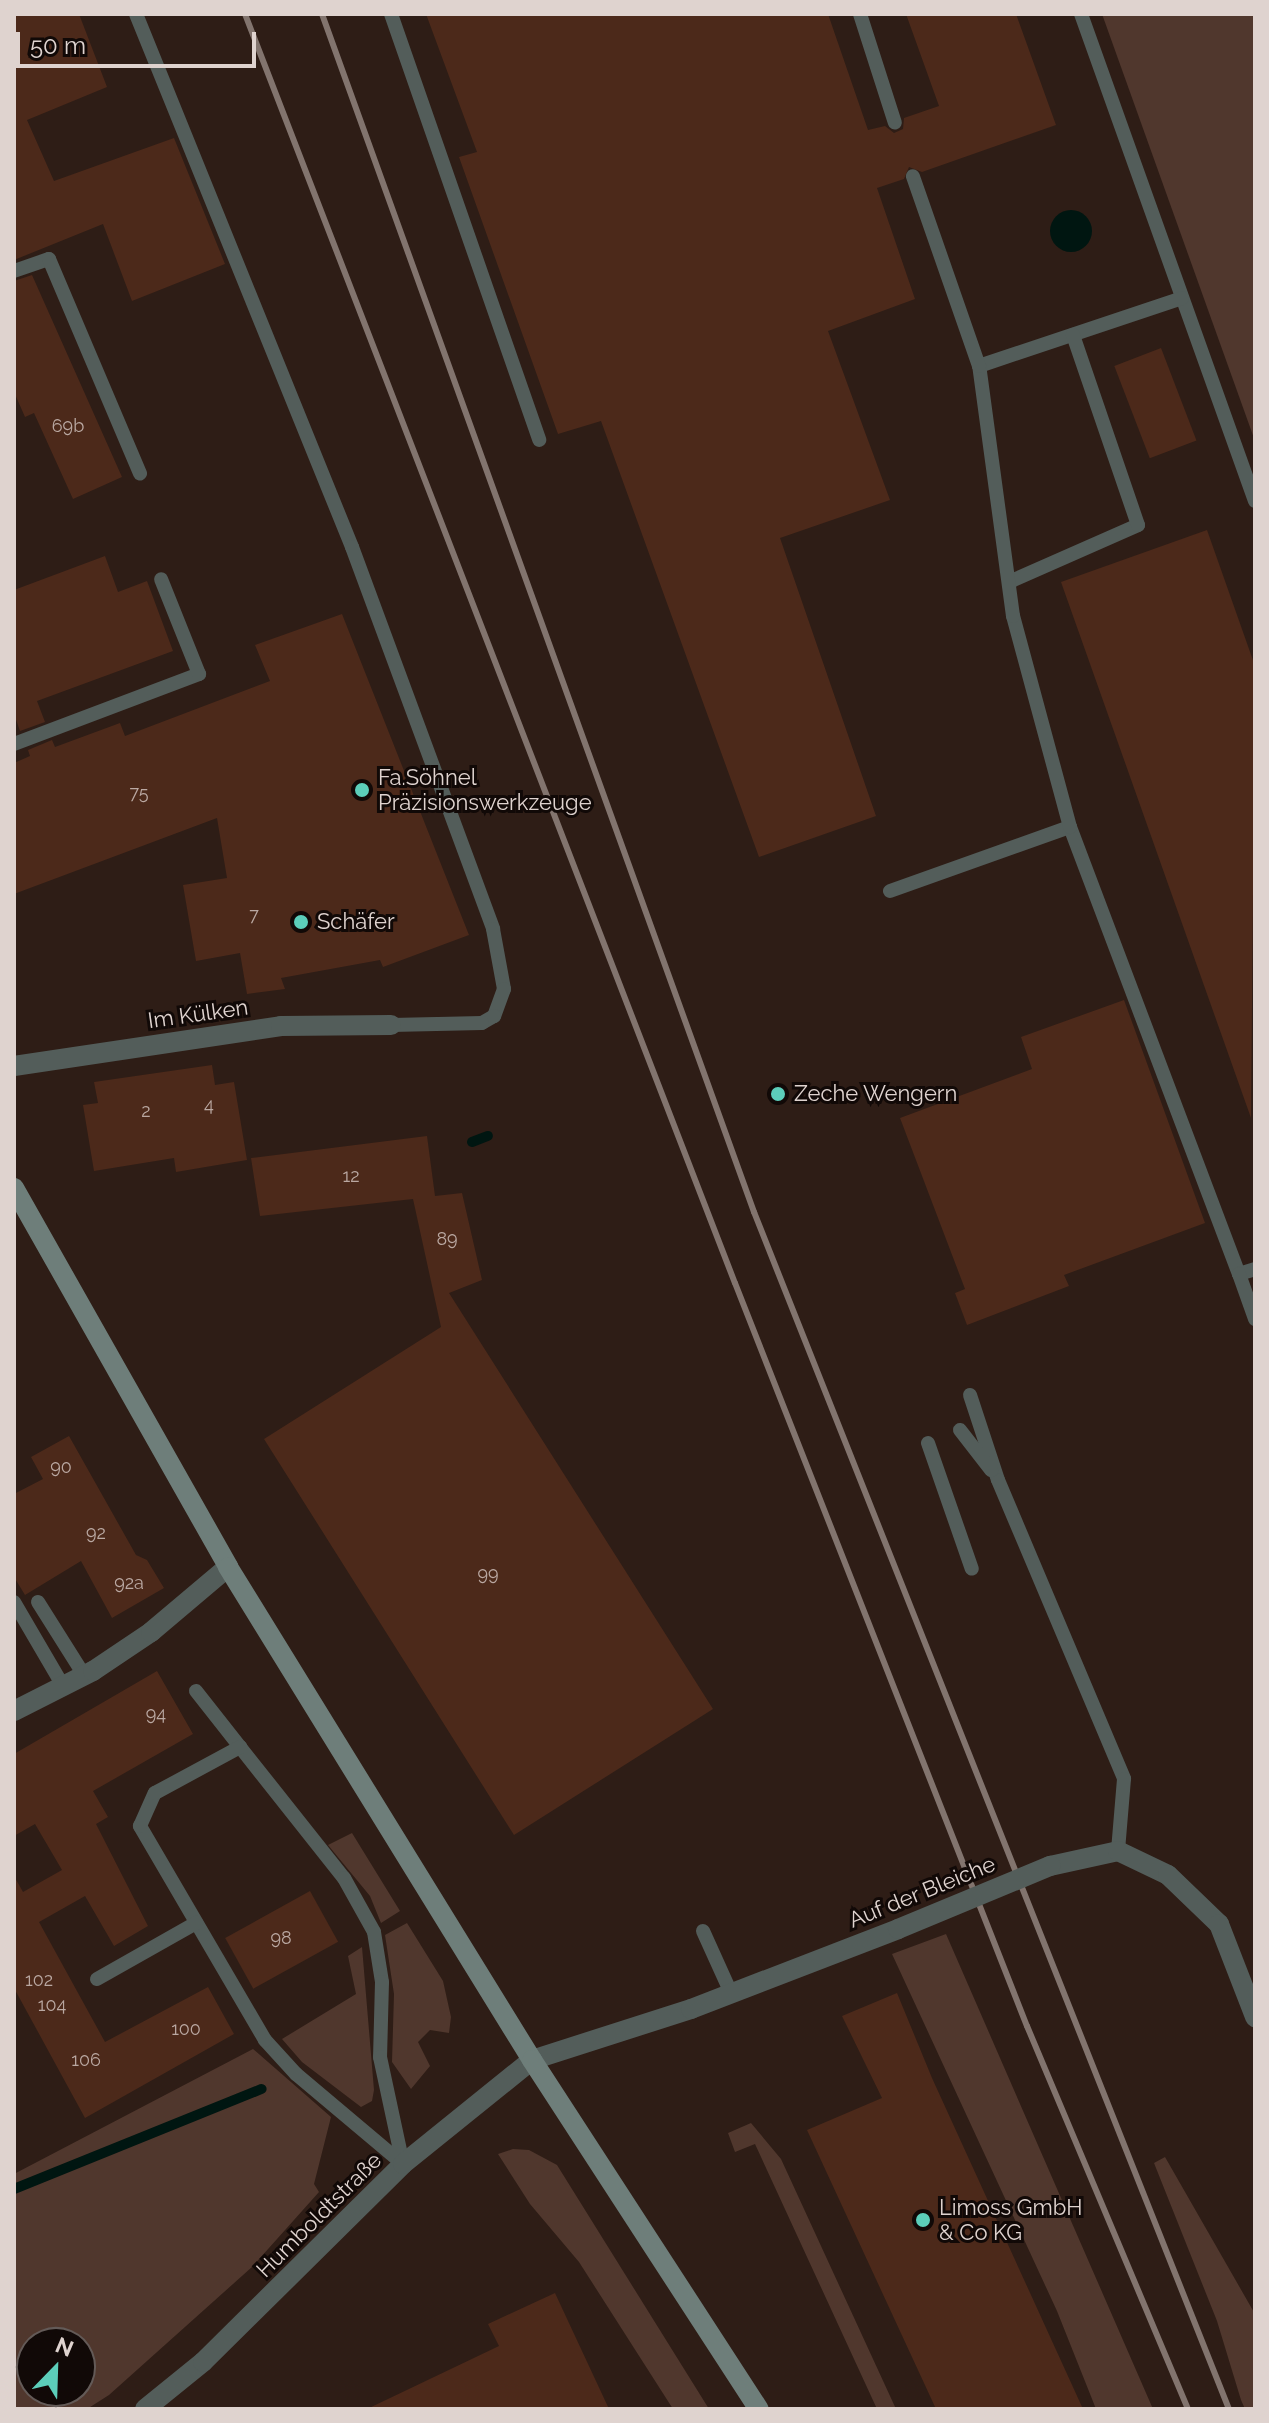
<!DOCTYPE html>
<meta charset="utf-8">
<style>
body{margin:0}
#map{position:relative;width:1269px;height:2423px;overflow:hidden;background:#2e1d16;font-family:Raleway,sans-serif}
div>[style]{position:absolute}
.green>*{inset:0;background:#50372d}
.water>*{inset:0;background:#001611}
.round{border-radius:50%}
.stream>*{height:10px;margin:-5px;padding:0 5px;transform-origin:5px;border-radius:5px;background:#001611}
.building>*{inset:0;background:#4c291a;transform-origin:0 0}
.lane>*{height:14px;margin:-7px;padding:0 7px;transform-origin:7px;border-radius:7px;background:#535d5a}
.street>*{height:20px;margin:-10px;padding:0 10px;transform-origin:10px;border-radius:10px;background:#535d5a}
.secondary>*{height:20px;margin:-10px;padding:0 10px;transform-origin:10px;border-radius:10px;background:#6e7e7a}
.rail>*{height:6px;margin:-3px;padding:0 3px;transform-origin:3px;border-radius:3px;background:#82746e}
.street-bridge>*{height:20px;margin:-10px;padding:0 10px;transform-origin:10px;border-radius:10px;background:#535d5a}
.dots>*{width:22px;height:22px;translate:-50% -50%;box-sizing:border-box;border:4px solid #110907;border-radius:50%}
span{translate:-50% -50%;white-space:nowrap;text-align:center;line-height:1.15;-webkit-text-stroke:6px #110907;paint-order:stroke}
.number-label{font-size:18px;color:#baa8a2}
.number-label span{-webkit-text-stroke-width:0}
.poi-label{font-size:22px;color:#dfd3cf}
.left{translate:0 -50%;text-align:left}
.street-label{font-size:22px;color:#dfd3cf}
.frame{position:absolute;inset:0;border:16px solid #dfd3cf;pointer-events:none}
.north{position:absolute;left:16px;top:2327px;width:80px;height:80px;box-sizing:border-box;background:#110907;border:2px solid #635a57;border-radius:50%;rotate:23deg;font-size:22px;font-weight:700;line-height:32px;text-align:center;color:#dfd3cf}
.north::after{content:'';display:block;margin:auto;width:28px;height:36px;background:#5cceba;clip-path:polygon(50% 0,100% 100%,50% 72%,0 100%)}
.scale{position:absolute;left:16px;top:32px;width:240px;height:36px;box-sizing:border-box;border:4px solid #dfd3cf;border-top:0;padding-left:10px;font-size:24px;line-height:28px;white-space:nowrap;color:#dfd3cf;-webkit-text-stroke:6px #110907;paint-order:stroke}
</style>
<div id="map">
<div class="green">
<div style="clip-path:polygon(1102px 14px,1255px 14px,1255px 441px)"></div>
<div style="clip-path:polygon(352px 1833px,400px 1911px,381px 1923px,370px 1896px,328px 1845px)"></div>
<div style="clip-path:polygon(407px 1923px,443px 1981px,451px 2017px,449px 2033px,430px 2030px,418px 2042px,430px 2066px,411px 2089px,392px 2062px,394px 1994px,385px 1935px)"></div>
<div style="clip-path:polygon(946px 1934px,1153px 2409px,1096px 2409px,1057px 2311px,892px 1954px)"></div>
<div style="clip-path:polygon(362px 1947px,374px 2090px,372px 2101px,361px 2107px,302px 2062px,282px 2039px,356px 1994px,348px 1956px)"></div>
<div style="clip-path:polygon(evenodd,253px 2049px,331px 2117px,314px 2184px,319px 2192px,252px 2267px,109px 2395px,87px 2409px,14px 2409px,14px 2174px,253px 2049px,80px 2343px,80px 2391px,32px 2391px,32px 2343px,80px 2343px)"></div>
<div style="clip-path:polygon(751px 2123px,781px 2159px,896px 2409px,877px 2409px,755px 2144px,735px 2152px,728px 2133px)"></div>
<div style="clip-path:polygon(513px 2149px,529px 2150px,557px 2165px,709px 2409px,673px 2409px,579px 2262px,530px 2204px,498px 2154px)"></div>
<div style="clip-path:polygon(1165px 2157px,1255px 2314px,1255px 2409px,1245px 2409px,1241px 2400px,1217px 2321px,1154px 2163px)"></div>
</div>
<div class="water">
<div class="round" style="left:1050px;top:210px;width:42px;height:42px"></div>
</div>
<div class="stream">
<div style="left:472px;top:1142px;width:17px;rotate:-21deg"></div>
<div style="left:14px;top:2189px;width:267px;rotate:-22deg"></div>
</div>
<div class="building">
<div style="clip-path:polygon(14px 14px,79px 14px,107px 87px,27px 120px,54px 181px,174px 138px,225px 264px,132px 301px,103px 224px,14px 260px)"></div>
<div style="clip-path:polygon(426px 14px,828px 14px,868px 130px,885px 126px,894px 133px,903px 129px,904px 118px,939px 106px,906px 14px,1016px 14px,1056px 125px,922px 172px,909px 167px,904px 179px,877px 188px,915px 299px,828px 331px,890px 500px,780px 538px,876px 816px,759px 857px,601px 421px,558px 434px,459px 157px,477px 152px)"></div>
<div style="clip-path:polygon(32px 275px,122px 477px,73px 499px,34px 413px,25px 417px,14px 392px,14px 281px)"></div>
<div style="left:1161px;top:348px;width:99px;height:50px;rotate:69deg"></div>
<div style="clip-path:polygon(1207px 530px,1255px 666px,1251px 1118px,1061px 582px)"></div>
<div style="clip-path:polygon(105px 556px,118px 592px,147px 581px,173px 651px,37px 701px,45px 722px,20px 731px,14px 714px,14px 590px)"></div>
<div style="clip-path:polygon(342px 614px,469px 935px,383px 967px,380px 960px,281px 978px,285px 989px,247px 994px,240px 953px,196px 961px,183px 885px,227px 878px,217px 818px,14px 894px,14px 763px,30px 756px,28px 750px,52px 740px,55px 747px,120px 723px,125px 736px,270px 681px,255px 645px)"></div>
<div style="clip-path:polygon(1124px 1000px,1205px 1223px,1064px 1275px,1069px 1286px,967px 1325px,955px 1293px,965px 1289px,900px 1118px,1032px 1069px,1021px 1037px)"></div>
<div style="clip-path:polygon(212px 1065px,215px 1085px,234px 1082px,247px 1160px,176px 1172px,174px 1158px,94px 1171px,83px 1105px,98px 1103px,94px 1082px)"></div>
<div style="clip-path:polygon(427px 1136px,435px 1196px,462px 1193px,482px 1280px,449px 1293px,713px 1709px,514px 1835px,264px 1439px,441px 1327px,413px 1199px,260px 1216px,251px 1158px)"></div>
<div style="clip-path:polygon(69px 1436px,136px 1555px,147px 1560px,164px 1588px,112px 1618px,81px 1561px,25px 1595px,14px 1577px,14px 1494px,43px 1479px,31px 1457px)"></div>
<div style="clip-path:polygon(157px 1671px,193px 1734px,93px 1791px,108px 1817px,96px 1824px,148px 1926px,114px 1946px,85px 1896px,39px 1922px,105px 2042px,208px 1987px,234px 2034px,85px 2118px,14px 1988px,14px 1876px,23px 1892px,62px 1870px,35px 1824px,14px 1836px,14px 1754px)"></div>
<div style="left:310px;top:1891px;width:58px;height:97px;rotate:61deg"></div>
<div style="clip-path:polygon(897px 1993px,932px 2078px,1083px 2409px,936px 2409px,807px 2130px,882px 2098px,842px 2016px)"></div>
<div style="clip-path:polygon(555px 2293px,609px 2409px,367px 2409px,499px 2346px,488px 2324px)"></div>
</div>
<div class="lane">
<div style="left:136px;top:14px;width:575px;rotate:67.94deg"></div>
<div style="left:352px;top:547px;width:407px;rotate:69.7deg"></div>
<div style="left:493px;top:929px;width:61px;rotate:79.6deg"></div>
<div style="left:504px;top:989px;width:29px;rotate:110deg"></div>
<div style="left:494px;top:1016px;width:14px;rotate:150deg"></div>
<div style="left:482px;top:1023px;width:91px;rotate:178.7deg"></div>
<div style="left:391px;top:14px;width:451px;rotate:70.8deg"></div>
<div style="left:860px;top:14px;width:114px;rotate:72.2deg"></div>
<div style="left:1081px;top:14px;width:517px;rotate:70.34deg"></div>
<div style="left:14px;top:271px;width:37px;rotate:-19deg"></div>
<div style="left:49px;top:259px;width:233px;rotate:67deg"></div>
<div style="left:979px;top:366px;width:214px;rotate:-18.5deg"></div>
<div style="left:1009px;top:582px;width:141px;rotate:-23.8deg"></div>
<div style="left:1138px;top:525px;width:201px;rotate:-108.9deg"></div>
<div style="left:14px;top:744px;width:198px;rotate:-20.7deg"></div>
<div style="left:199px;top:674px;width:102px;rotate:-111.8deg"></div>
<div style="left:1070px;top:827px;width:478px;rotate:69.3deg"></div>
<div style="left:1239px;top:1274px;width:17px;rotate:-17deg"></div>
<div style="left:890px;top:891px;width:191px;rotate:-19.6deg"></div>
<div style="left:1070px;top:827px;width:219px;rotate:-105.1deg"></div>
<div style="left:1013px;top:616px;width:252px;rotate:-97.7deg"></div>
<div style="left:979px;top:366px;width:201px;rotate:-109.2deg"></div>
<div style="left:1239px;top:1274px;width:48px;rotate:70.4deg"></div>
<div style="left:970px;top:1395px;width:89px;rotate:71.8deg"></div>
<div style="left:998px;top:1480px;width:324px;rotate:67.1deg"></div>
<div style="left:1124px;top:1779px;width:72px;rotate:94.8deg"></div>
<div style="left:960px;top:1430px;width:51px;rotate:52.2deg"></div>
<div style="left:928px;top:1443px;width:133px;rotate:70.8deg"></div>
<div style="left:14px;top:1602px;width:97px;rotate:59.7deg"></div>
<div style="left:38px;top:1602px;width:86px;rotate:57.8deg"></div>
<div style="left:196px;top:1691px;width:71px;rotate:51.8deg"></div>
<div style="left:240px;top:1747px;width:167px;rotate:51.6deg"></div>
<div style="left:344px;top:1878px;width:62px;rotate:60.9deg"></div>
<div style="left:374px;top:1932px;width:51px;rotate:80.9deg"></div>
<div style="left:382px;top:1982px;width:75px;rotate:91.5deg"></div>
<div style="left:380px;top:2057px;width:109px;rotate:77.9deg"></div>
<div style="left:403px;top:2164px;width:140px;rotate:-139.9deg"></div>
<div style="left:296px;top:2074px;width:46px;rotate:-132.4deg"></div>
<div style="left:265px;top:2040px;width:248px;rotate:-120.3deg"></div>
<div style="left:140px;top:1826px;width:36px;rotate:-66deg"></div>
<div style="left:155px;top:1793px;width:97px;rotate:-28.4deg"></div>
<div style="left:703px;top:1931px;width:68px;rotate:65.7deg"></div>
<div style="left:97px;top:1979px;width:114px;rotate:-29.5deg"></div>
</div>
<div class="street">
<div style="left:14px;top:1066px;width:270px;rotate:-8.5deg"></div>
<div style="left:281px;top:1026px;width:110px;rotate:-0.5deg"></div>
<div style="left:14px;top:1711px;width:89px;rotate:-26.9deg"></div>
<div style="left:93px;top:1671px;width:70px;rotate:-33.9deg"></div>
<div style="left:151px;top:1632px;width:101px;rotate:-40.2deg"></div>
<div style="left:1050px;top:1866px;width:70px;rotate:-12.4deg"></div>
<div style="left:1118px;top:1851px;width:55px;rotate:25.6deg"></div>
<div style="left:1168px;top:1875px;width:71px;rotate:43.9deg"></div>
<div style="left:1219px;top:1924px;width:100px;rotate:68.8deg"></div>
<div style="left:145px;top:2409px;width:75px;rotate:-39deg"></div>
<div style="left:203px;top:2362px;width:281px;rotate:-44.7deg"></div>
<div style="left:403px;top:2164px;width:166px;rotate:-38.9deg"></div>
<div style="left:532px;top:2060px;width:167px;rotate:-17.8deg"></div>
<div style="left:691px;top:2009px;width:222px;rotate:-21.1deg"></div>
</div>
<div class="secondary">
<div style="left:14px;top:1188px;width:435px;rotate:60.5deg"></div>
<div style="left:228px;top:1567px;width:579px;rotate:58.34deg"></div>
<div style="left:532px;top:2060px;width:416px;rotate:57deg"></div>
</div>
<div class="rail">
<div style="left:245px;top:14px;width:1360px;rotate:68.89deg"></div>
<div style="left:735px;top:1283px;width:798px;rotate:68.55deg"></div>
<div style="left:1027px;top:2026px;width:415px;rotate:67.2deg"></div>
<div style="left:322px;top:14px;width:1274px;rotate:70.17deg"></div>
<div style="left:754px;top:1212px;width:1288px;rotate:68.36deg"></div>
</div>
<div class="street-bridge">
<div style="left:898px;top:1929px;width:165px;rotate:-22.5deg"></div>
</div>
<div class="dots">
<div style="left:362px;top:790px;background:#5cceba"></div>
<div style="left:301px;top:922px;background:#5cceba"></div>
<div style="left:778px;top:1094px;background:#5cceba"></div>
<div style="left:923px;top:2220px;background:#5cceba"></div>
</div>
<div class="number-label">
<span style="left:68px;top:426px">69b</span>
<span style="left:139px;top:793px">75</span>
<span style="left:254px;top:915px">7</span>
<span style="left:209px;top:1105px">4</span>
<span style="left:146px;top:1111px">2</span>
<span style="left:351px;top:1176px">12</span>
<span style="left:447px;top:1239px">89</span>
<span style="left:61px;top:1467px">90</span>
<span style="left:96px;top:1533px">92</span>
<span style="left:488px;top:1574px">99</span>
<span style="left:129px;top:1583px">92a</span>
<span style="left:156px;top:1714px">94</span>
<span style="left:281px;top:1938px">98</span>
<span style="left:39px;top:1980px">102</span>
<span style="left:52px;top:2005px">104</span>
<span style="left:186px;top:2029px">100</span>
<span style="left:86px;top:2060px">106</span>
</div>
<div class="poi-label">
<span class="left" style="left:378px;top:790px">Fa.Söhnel<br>Präzisionswerkzeuge</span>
<span class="left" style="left:317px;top:922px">Schäfer</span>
<span class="left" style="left:794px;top:1094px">Zeche Wengern</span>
<span class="left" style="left:939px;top:2220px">Limoss GmbH<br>&amp; Co KG</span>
</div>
<div class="street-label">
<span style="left:198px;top:1014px;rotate:-8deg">Im Külken</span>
<span style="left:922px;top:1892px;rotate:-22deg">Auf der Bleiche</span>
<span style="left:319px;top:2215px;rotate:-45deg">Humboldtstraße</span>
</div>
<div class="frame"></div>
<div class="north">N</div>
<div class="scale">50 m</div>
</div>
